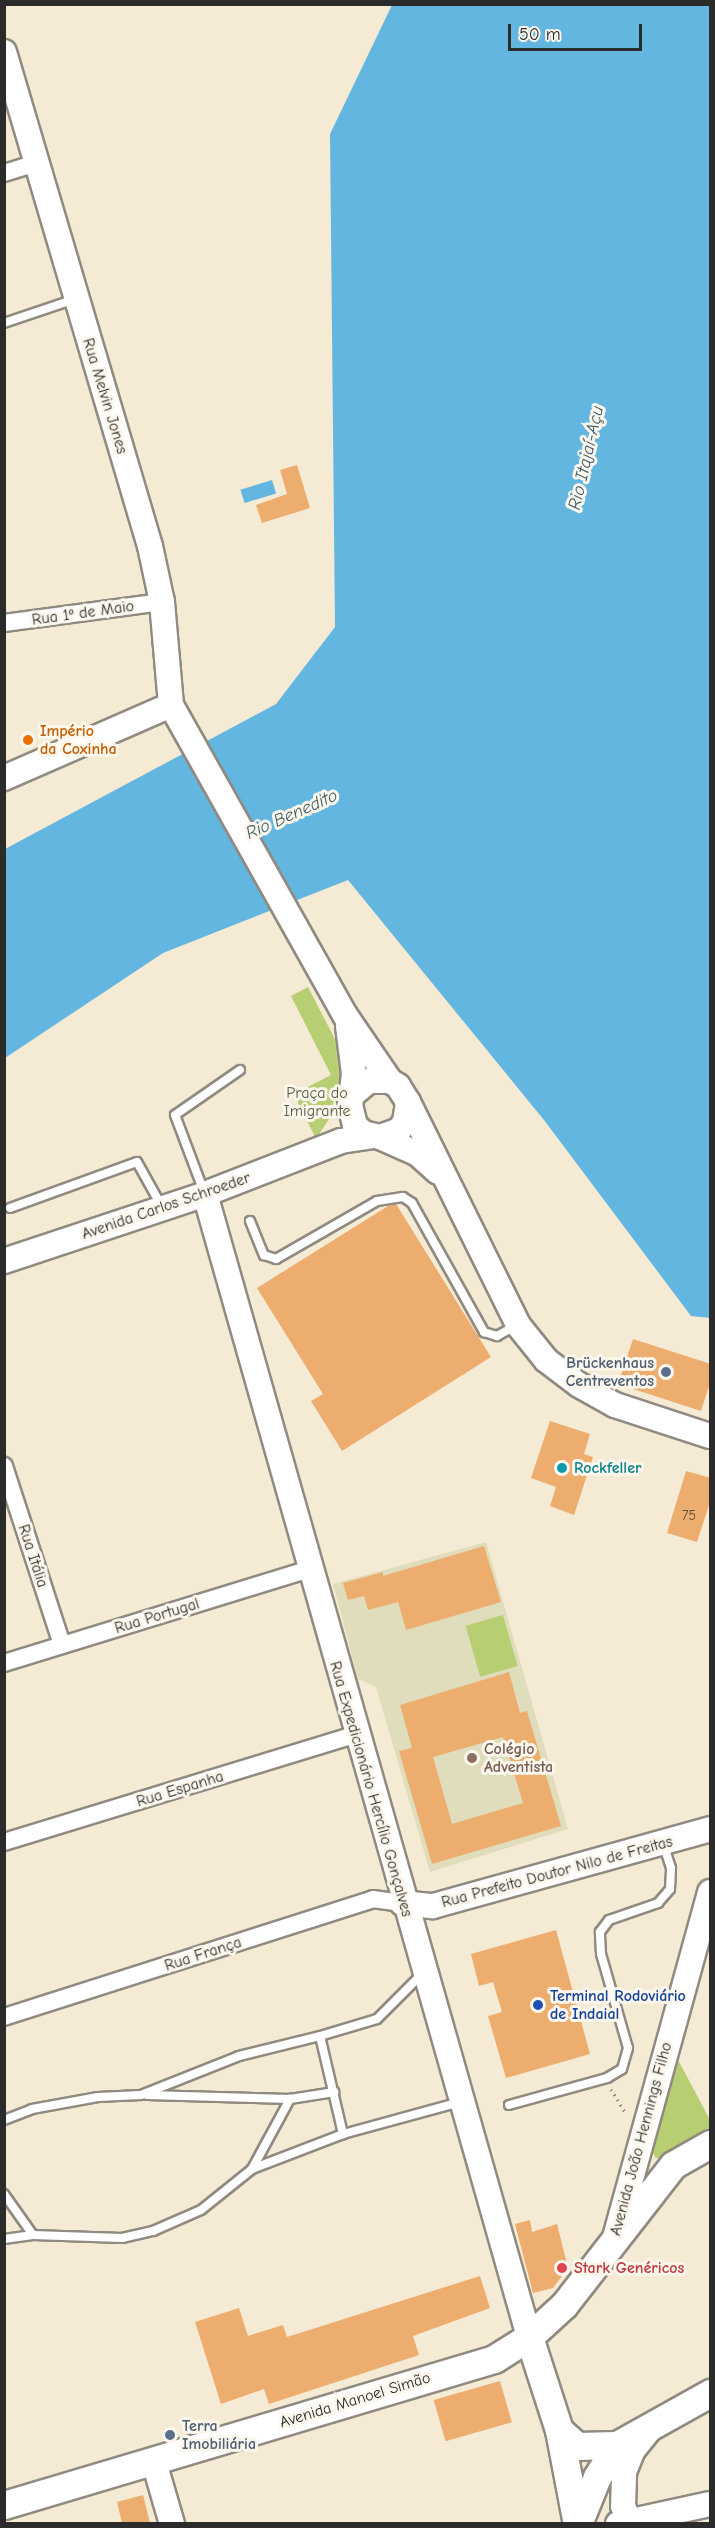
<!DOCTYPE html>
<meta charset="utf-8">
<style>
body{margin:0}
#map{position:relative;width:715px;height:2528px;overflow:hidden;background:#f5ead4;font-family:"Comic Neue",sans-serif}
div>[style]{position:absolute}
.built>*{inset:0;background:#dfddbb}
.green>*{inset:0;background:#b7ce72;transform-origin:0 0}
.water>*{inset:0;background:#63b6df;transform-origin:0 0}
.building>*{inset:0;background:#ecad6f;transform-origin:0 0}
.path>*{height:3px;margin-top:-1.5px;transform-origin:0;background:repeating-linear-gradient(90deg,#908a80 0 1.5px,transparent 0 6px)}
.roads{filter:drop-shadow(2px 0 #908a80) drop-shadow(-2px 0 #908a80) drop-shadow(0 2px #908a80) drop-shadow(0 -2px #908a80)}
.lane>*{height:8px;margin:-4px;padding:0 4px;transform-origin:4px;border-radius:4px;background:#fff}
.street>*{height:16px;margin:-8px;padding:0 8px;transform-origin:8px;border-radius:8px;background:#fff}
.secondary>*{height:24px;margin:-12px;padding:0 12px;transform-origin:12px;border-radius:12px;background:#fff}
.primary>*{height:27px;margin:-13.5px;padding:0 13.5px;transform-origin:13.5px;border-radius:13.5px;background:#fff}
.dots>*{width:16px;height:16px;translate:-50% -50%;box-sizing:border-box;border:3px solid #fbf7ec;border-radius:50%}
span{translate:-50% -50%;white-space:nowrap;text-align:center;line-height:1.15;-webkit-text-stroke:6px #fbf7ec;paint-order:stroke}
.number-label{font-size:14px;color:#5b4c3c}
.number-label span{-webkit-text-stroke-width:0}
.street-label{font-size:16px;color:#2b2b2b}
.food-label{font-size:16px;color:#c56008;font-weight:700}
.left{translate:0 -50%;text-align:left}
.park-label{font-size:16px;color:#555c40}
.service-label{font-size:16px;color:#4e5e75;font-weight:700}
.right{translate:-100% -50%;text-align:right}
.culture-label{font-size:16px;color:#0d838f;font-weight:700}
.education-label{font-size:16px;color:#785e54;font-weight:700}
.transit-label{font-size:16px;color:#164399;font-weight:700}
.health-label{font-size:16px;color:#be3a42;font-weight:700}
.water-label{font-size:18px;color:#3f5c6a;font-style:italic}
.frame{position:absolute;inset:0;border:6px solid #2b2b2b;pointer-events:none}
.scale{position:absolute;left:508px;top:24px;width:134px;height:27px;box-sizing:border-box;border:3px solid #2b2b2b;border-top:0;padding-left:8px;font-size:18px;line-height:21px;white-space:nowrap;color:#2b2b2b;-webkit-text-stroke:4px #fbf7ec;paint-order:stroke}
</style>
<div id="map">
<div class="built">
<div style="clip-path:polygon(486px 1542px,568px 1829px,430px 1872px,376px 1687px,358px 1679px,333px 1584px)"></div>
</div>
<div class="green">
<div style="clip-path:polygon(308px 987px,340px 1049px,341px 1073px,329px 1119px,316px 1139px,294px 1094px,331px 1075px,291px 996px)"></div>
<div style="left:503px;top:1615px;width:53px;height:39px;rotate:74deg"></div>
<div style="clip-path:polygon(676px 2056px,710px 2120px,710px 2131px,664px 2158px,656px 2158px,650px 2148px)"></div>
</div>
<div class="water">
<div style="clip-path:polygon(392px 5px,710px 5px,710px 1318px,691px 1316px,544px 1120px,348px 880px,163px 953px,5px 1058px,5px 849px,276px 704px,335px 627px,330px 134px)"></div>
<div style="left:272px;top:480px;width:14px;height:33px;rotate:73deg"></div>
</div>
<div class="building">
<div style="clip-path:polygon(297px 465px,310px 508px,262px 523px,256px 505px,287px 494px,280px 470px)"></div>
<div style="clip-path:polygon(396px 1204px,491px 1357px,342px 1451px,311px 1401px,323px 1394px,257px 1288px,388px 1206px)"></div>
<div style="clip-path:polygon(633px 1339px,711px 1364px,711px 1380px,701px 1411px,618px 1384px)"></div>
<div style="clip-path:polygon(550px 1421px,590px 1434px,584px 1454px,593px 1457px,574px 1515px,550px 1506px,556px 1487px,531px 1478px)"></div>
<div style="clip-path:polygon(686px 1471px,711px 1478px,711px 1499px,697px 1542px,667px 1533px)"></div>
<div style="clip-path:polygon(484px 1546px,501px 1602px,406px 1630px,398px 1602px,368px 1610px,364px 1596px,348px 1600px,343px 1583px,383px 1572px,383px 1576px)"></div>
<div style="clip-path:polygon(evenodd,509px 1672px,520px 1713px,527px 1711px,561px 1826px,432px 1864px,399px 1751px,412px 1748px,400px 1705px,509px 1672px,503px 1737px,523px 1803px,452px 1824px,433px 1757px,503px 1737px)"></div>
<div style="clip-path:polygon(556px 1930px,590px 2054px,506px 2078px,488px 2016px,502px 2012px,493px 1982px,479px 1986px,471px 1954px)"></div>
<div style="clip-path:polygon(530px 2220px,532px 2232px,557px 2224px,568px 2268px,553px 2288px,533px 2293px,515px 2224px)"></div>
<div style="clip-path:polygon(480px 2276px,490px 2308px,413px 2336px,419px 2355px,269px 2404px,264px 2389px,221px 2404px,195px 2322px,239px 2308px,248px 2336px,283px 2325px,287px 2337px)"></div>
<div style="left:500px;top:2381px;width:43px;height:69px;rotate:74deg"></div>
<div style="clip-path:polygon(143px 2495px,150px 2523px,122px 2523px,117px 2502px)"></div>
</div>
<div class="path">
<div style="left:611px;top:2089px;width:29px;rotate:59deg"></div>
</div>
<div class="roads">
<div class="lane">
<div style="left:4px;top:323px;width:75px;rotate:-18.7deg"></div>
<div style="left:204px;top:1192px;width:82px;rotate:-110.6deg"></div>
<div style="left:175px;top:1115px;width:79px;rotate:-34.7deg"></div>
<div style="left:10px;top:1208px;width:135px;rotate:-19.9deg"></div>
<div style="left:137px;top:1162px;width:51px;rotate:60.9deg"></div>
<div style="left:250px;top:1221px;width:37px;rotate:68deg"></div>
<div style="left:264px;top:1255px;width:13px;rotate:18deg"></div>
<div style="left:276px;top:1259px;width:116px;rotate:-29.9deg"></div>
<div style="left:377px;top:1201px;width:26px;rotate:-9deg"></div>
<div style="left:403px;top:1197px;width:11px;rotate:34deg"></div>
<div style="left:412px;top:1203px;width:148px;rotate:60.8deg"></div>
<div style="left:484px;top:1332px;width:14px;rotate:17deg"></div>
<div style="left:497px;top:1336px;width:23px;rotate:-29deg"></div>
<div style="left:320px;top:2036px;width:59px;rotate:-16.6deg"></div>
<div style="left:377px;top:2019px;width:62px;rotate:-45deg"></div>
<div style="left:147px;top:2095px;width:143px;rotate:1.6deg"></div>
<div style="left:290px;top:2099px;width:45px;rotate:-9deg"></div>
<div style="left:509px;top:2105px;width:102px;rotate:-15.4deg"></div>
<div style="left:607px;top:2078px;width:17px;rotate:-31deg"></div>
<div style="left:622px;top:2069px;width:22px;rotate:-74deg"></div>
<div style="left:628px;top:2048px;width:98px;rotate:-106deg"></div>
<div style="left:601px;top:1954px;width:22px;rotate:-93deg"></div>
<div style="left:600px;top:1932px;width:15px;rotate:-53deg"></div>
<div style="left:609px;top:1920px;width:52px;rotate:-19.1deg"></div>
<div style="left:658px;top:1903px;width:18px;rotate:-49deg"></div>
<div style="left:670px;top:1889px;width:21px;rotate:-87deg"></div>
<div style="left:671px;top:1868px;width:26px;rotate:-108deg"></div>
<div style="left:4px;top:2120px;width:30px;rotate:-21deg"></div>
<div style="left:32px;top:2109px;width:67px;rotate:-10.3deg"></div>
<div style="left:98px;top:2097px;width:43px;rotate:-2.7deg"></div>
<div style="left:141px;top:2095px;width:105px;rotate:-21.7deg"></div>
<div style="left:239px;top:2056px;width:83px;rotate:-13.9deg"></div>
<div style="left:320px;top:2036px;width:101px;rotate:76.8deg"></div>
<div style="left:252px;top:2169px;width:80px;rotate:-61.5deg"></div>
<div style="left:4px;top:2194px;width:50px;rotate:54.7deg"></div>
<div style="left:4px;top:2239px;width:29px;rotate:-8deg"></div>
<div style="left:33px;top:2235px;width:89px;rotate:1.9deg"></div>
<div style="left:122px;top:2238px;width:32px;rotate:-13deg"></div>
<div style="left:153px;top:2231px;width:52px;rotate:-23.6deg"></div>
<div style="left:201px;top:2210px;width:65px;rotate:-38.8deg"></div>
<div style="left:252px;top:2169px;width:97px;rotate:-21deg"></div>
<div style="left:343px;top:2134px;width:121px;rotate:-15.3deg"></div>
</div>
<div class="street">
<div style="left:4px;top:173px;width:34px;rotate:-17deg"></div>
<div style="left:4px;top:623px;width:159px;rotate:-7.6deg"></div>
<div style="left:4px;top:1466px;width:188px;rotate:72deg"></div>
<div style="left:4px;top:1663px;width:319px;rotate:-17.1deg"></div>
<div style="left:4px;top:1842px;width:367px;rotate:-17deg"></div>
<div style="left:4px;top:2017px;width:387px;rotate:-17.7deg"></div>
<div style="left:373px;top:1899px;width:29px;rotate:8deg"></div>
</div>
<div class="secondary">
<div style="left:4px;top:52px;width:515px;rotate:73.54deg"></div>
<div style="left:150px;top:546px;width:57px;rotate:77.9deg"></div>
<div style="left:162px;top:602px;width:103px;rotate:85deg"></div>
<div style="left:171px;top:705px;width:355px;rotate:60.7deg"></div>
<div style="left:345px;top:1015px;width:80px;rotate:55.7deg"></div>
<div style="left:4px;top:778px;width:182px;rotate:-23.6deg"></div>
<div style="left:348px;top:1026px;width:48px;rotate:82.9deg"></div>
<div style="left:354px;top:1074px;width:31px;rotate:97deg"></div>
<div style="left:350px;top:1105px;width:21px;rotate:76deg"></div>
<div style="left:355px;top:1125px;width:11px;rotate:45deg"></div>
<div style="left:363px;top:1133px;width:17px;rotate:13deg"></div>
<div style="left:380px;top:1137px;width:20px;rotate:-20deg"></div>
<div style="left:399px;top:1130px;width:10px;rotate:-53deg"></div>
<div style="left:405px;top:1122px;width:20px;rotate:-81deg"></div>
<div style="left:408px;top:1102px;width:19px;rotate:-122deg"></div>
<div style="left:398px;top:1086px;width:9px;rotate:-148deg"></div>
<div style="left:390px;top:1081px;width:21px;rotate:180deg"></div>
<div style="left:369px;top:1081px;width:22px;rotate:141deg"></div>
<div style="left:408px;top:1102px;width:249px;rotate:63.7deg"></div>
<div style="left:518px;top:1325px;width:45px;rotate:51.3deg"></div>
<div style="left:546px;top:1360px;width:41px;rotate:37.1deg"></div>
<div style="left:579px;top:1385px;width:41px;rotate:29.1deg"></div>
<div style="left:615px;top:1405px;width:100px;rotate:18.1deg"></div>
<div style="left:380px;top:1137px;width:42px;rotate:24.1deg"></div>
<div style="left:418px;top:1154px;width:27px;rotate:42deg"></div>
<div style="left:205px;top:1194px;width:1188px;rotate:74.17deg"></div>
<div style="left:4px;top:1261px;width:212px;rotate:-18.4deg"></div>
<div style="left:205px;top:1194px;width:146px;rotate:-21.3deg"></div>
<div style="left:341px;top:1141px;width:30px;rotate:-9deg"></div>
<div style="left:402px;top:1903px;width:31px;rotate:6deg"></div>
<div style="left:433px;top:1906px;width:288px;rotate:-15.5deg"></div>
<div style="left:614px;top:2241px;width:362px;rotate:-74.6deg"></div>
<div style="left:154px;top:2462px;width:65px;rotate:73.8deg"></div>
<div style="left:618px;top:2524px;width:94px;rotate:-12.3deg"></div>
<div style="left:630px;top:2524px;width:19px;rotate:-111deg"></div>
<div style="left:623px;top:2506px;width:34px;rotate:-88deg"></div>
<div style="left:624px;top:2472px;width:24px;rotate:-68deg"></div>
<div style="left:633px;top:2450px;width:28px;rotate:-51deg"></div>
</div>
<div class="primary">
<div style="left:529px;top:2337px;width:98px;rotate:72.1deg"></div>
<div style="left:559px;top:2430px;width:96px;rotate:79.2deg"></div>
<div style="left:559px;top:2430px;width:24px;rotate:42deg"></div>
<div style="left:577px;top:2446px;width:40px;rotate:-1.4deg"></div>
<div style="left:4px;top:2505px;width:511px;rotate:-16.59deg"></div>
<div style="left:494px;top:2359px;width:41px;rotate:-32.2deg"></div>
<div style="left:529px;top:2337px;width:47px;rotate:-42.4deg"></div>
<div style="left:564px;top:2305px;width:177px;rotate:-52.1deg"></div>
<div style="left:673px;top:2165px;width:43px;rotate:-29.6deg"></div>
<div style="left:578px;top:2524px;width:51px;rotate:-68deg"></div>
<div style="left:597px;top:2477px;width:38px;rotate:-58deg"></div>
<div style="left:617px;top:2445px;width:107px;rotate:-29.2deg"></div>
</div>
</div>
<div class="dots">
<div style="left:28px;top:740px;background:#e8710a"></div>
<div style="left:666px;top:1372px;background:#5c6f8a"></div>
<div style="left:562px;top:1468px;background:#0f9aa8"></div>
<div style="left:472px;top:1758px;background:#8d6e63"></div>
<div style="left:538px;top:2005px;background:#1a4fb4"></div>
<div style="left:562px;top:2268px;background:#e0444e"></div>
<div style="left:170px;top:2435px;background:#5c6f8a"></div>
</div>
<div class="number-label">
<span style="left:689px;top:1516px">75</span>
</div>
<div class="street-label">
<span style="left:105px;top:396px;rotate:73deg">Rua Melvin Jones</span>
<span style="left:83px;top:613px;rotate:-8deg">Rua 1º de Maio</span>
<span style="left:166px;top:1206px;rotate:-19deg">Avenida Carlos Schroeder</span>
<span style="left:33px;top:1556px;rotate:72deg">Rua Itália</span>
<span style="left:157px;top:1616px;rotate:-17deg">Rua Portugal</span>
<span style="left:180px;top:1789px;rotate:-17deg">Rua Espanha</span>
<span style="left:371px;top:1789px;rotate:74deg">Rua Expedicionário Hercílio Gonçalves</span>
<span style="left:557px;top:1872px;rotate:-15deg">Rua Prefeito Doutor Nilo de Freitas</span>
<span style="left:203px;top:1954px;rotate:-18deg">Rua França</span>
<span style="left:641px;top:2139px;rotate:-75deg">Avenida João Hennings Filho</span>
<span style="left:355px;top:2400px;rotate:-17deg">Avenida Manoel Simão</span>
</div>
<div class="food-label">
<span class="left" style="left:40px;top:740px">Império<br>da Coxinha</span>
</div>
<div class="park-label">
<span style="left:317px;top:1102px">Praça do<br>Imigrante</span>
</div>
<div class="service-label">
<span class="right" style="left:654px;top:1372px">Brückenhaus<br>Centreventos</span>
<span class="left" style="left:182px;top:2435px">Terra<br>Imobiliária</span>
</div>
<div class="culture-label">
<span class="left" style="left:574px;top:1468px">Rockfeller</span>
</div>
<div class="education-label">
<span class="left" style="left:484px;top:1758px">Colégio<br>Adventista</span>
</div>
<div class="transit-label">
<span class="left" style="left:550px;top:2005px">Terminal Rodoviário<br>de Indaial</span>
</div>
<div class="health-label">
<span class="left" style="left:574px;top:2268px">Stark Genéricos</span>
</div>
<div class="water-label">
<span style="left:587px;top:458px;rotate:-77deg">Rio Itajaí-Açu</span>
<span style="left:292px;top:815px;rotate:-24deg">Rio Benedito</span>
</div>
<div class="frame"></div>
<div class="scale">50 m</div>
</div>
